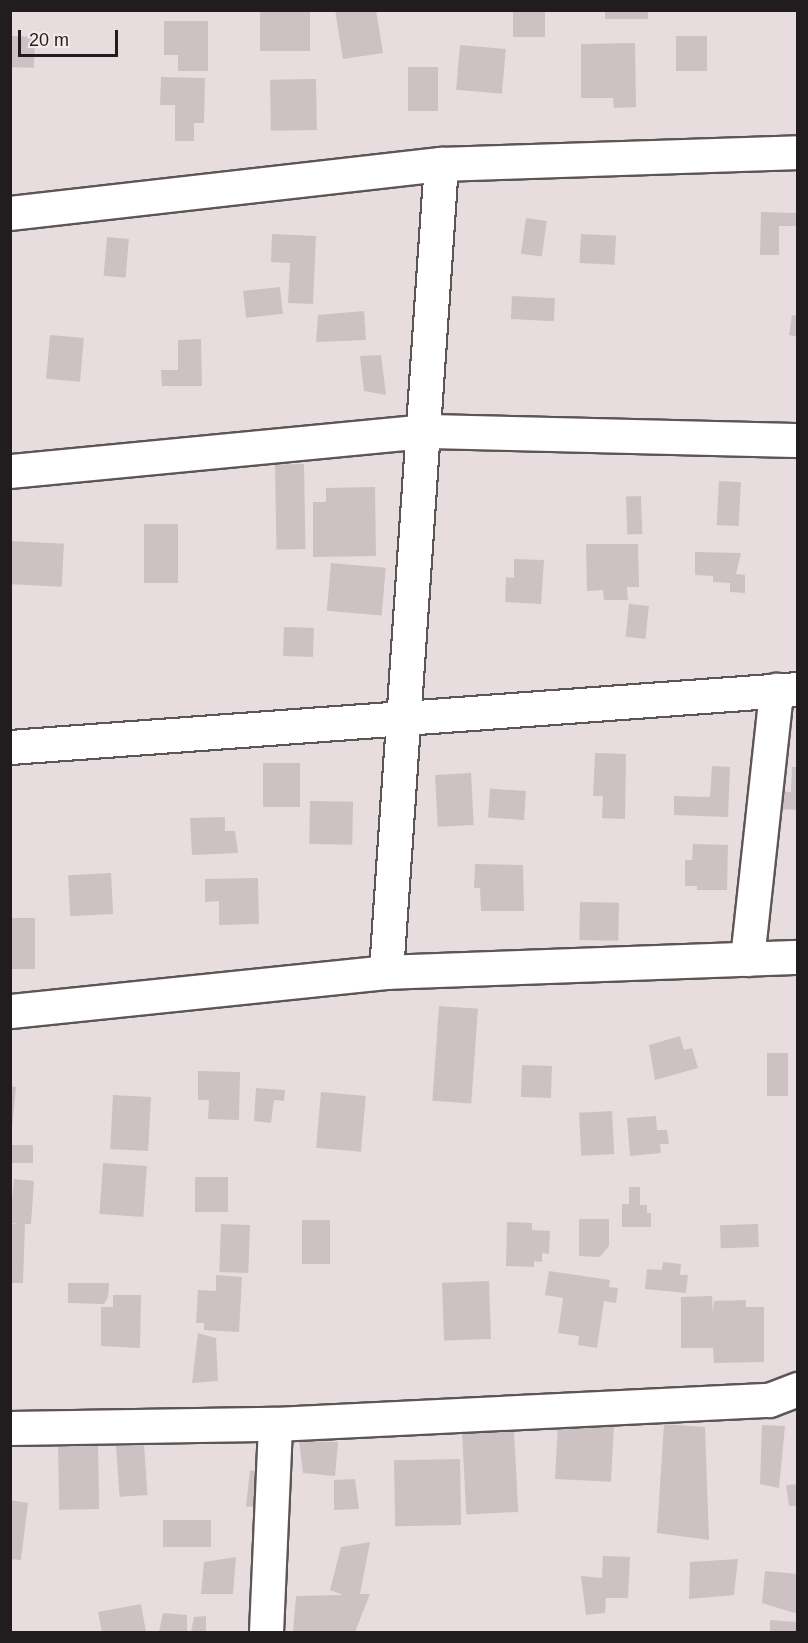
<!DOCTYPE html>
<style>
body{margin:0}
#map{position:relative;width:808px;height:1643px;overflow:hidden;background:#e7ddde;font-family:Arial,sans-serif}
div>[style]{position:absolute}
.building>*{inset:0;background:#ccc2c3;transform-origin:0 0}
.roads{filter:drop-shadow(2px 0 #5e5557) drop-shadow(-2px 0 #5e5557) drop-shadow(0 2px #5e5557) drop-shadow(0 -2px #5e5557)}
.minor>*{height:33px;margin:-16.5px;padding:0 16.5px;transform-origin:16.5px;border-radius:16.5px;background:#fff}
span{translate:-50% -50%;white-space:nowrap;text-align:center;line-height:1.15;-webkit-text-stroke:6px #f5eaeb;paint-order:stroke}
.frame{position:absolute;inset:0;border:12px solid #211d1e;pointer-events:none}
.scale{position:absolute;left:18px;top:30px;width:100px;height:27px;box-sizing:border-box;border:3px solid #211d1e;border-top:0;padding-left:8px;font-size:18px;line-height:21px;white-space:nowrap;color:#211d1e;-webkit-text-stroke:4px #f5eaeb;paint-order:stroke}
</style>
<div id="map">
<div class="building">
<div style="left:260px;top:10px;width:50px;height:41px"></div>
<div style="clip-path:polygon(335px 10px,376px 10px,383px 53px,343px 59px)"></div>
<div style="left:513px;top:10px;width:32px;height:27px"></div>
<div style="left:605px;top:10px;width:43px;height:9px"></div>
<div style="clip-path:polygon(164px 21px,208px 21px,208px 71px,178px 71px,178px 55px,164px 55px)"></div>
<div style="left:10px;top:36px;width:25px;height:31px;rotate:2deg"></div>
<div style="left:676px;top:36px;width:31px;height:35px"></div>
<div style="clip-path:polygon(635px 43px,636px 107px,614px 108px,613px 98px,581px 98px,581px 44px)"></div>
<div style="left:460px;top:45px;width:46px;height:45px;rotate:5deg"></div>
<div style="left:408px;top:67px;width:30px;height:44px"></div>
<div style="clip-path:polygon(161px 77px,205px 78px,204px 123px,194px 123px,194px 141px,175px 141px,175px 105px,160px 105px)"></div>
<div style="left:316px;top:79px;width:51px;height:46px;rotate:89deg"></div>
<div style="clip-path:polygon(761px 212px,798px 213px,797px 226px,779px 226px,779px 255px,760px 255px)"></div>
<div style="left:526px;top:218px;width:21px;height:36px;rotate:8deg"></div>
<div style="clip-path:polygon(272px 234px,316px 236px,313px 304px,288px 303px,290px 263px,271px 262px)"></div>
<div style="left:581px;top:234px;width:35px;height:29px;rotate:3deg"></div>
<div style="left:107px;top:237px;width:22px;height:39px;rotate:5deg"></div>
<div style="left:280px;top:287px;width:27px;height:37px;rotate:84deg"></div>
<div style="left:512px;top:296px;width:43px;height:23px;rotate:3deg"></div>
<div style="clip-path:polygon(364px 311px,366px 340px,316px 342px,318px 315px)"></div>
<div style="clip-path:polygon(792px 315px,798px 316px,798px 337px,789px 335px)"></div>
<div style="left:50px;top:335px;width:34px;height:44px;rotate:5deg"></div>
<div style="clip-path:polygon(201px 339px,202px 386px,162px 386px,161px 370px,178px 370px,178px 340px)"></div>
<div style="clip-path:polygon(381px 355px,386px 395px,364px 391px,360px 356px)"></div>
<div style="left:304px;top:464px;width:85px;height:29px;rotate:89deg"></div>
<div style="left:719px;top:481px;width:22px;height:44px;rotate:3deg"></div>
<div style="clip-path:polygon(375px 487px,376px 556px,313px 557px,313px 502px,326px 502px,326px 488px)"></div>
<div style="left:641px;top:496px;width:38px;height:15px;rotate:88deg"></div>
<div style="left:144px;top:524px;width:34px;height:59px"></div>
<div style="left:10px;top:541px;width:54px;height:43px;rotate:3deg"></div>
<div style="clip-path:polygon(586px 544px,638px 544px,639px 587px,627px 587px,628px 600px,604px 600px,603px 590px,587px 591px)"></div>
<div style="clip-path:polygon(695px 552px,741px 553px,736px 574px,745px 575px,745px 593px,730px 592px,730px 583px,713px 582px,713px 576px,695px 575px)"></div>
<div style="clip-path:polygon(514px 559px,544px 560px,541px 604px,505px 602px,506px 577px,514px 578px)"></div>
<div style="left:331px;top:563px;width:55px;height:48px;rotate:5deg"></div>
<div style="left:629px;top:604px;width:20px;height:33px;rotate:6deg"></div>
<div style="left:284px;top:627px;width:30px;height:29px;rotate:2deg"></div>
<div style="clip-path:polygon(595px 753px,626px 754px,625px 819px,602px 818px,603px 796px,593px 796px)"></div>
<div style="left:263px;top:763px;width:37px;height:44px"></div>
<div style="clip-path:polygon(712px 766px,730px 767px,728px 817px,674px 815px,674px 796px,710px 797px)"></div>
<div style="clip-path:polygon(792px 767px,798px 767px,798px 810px,779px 809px,779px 791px,791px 792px)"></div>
<div style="left:471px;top:773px;width:52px;height:36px;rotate:87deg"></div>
<div style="left:526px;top:791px;width:29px;height:36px;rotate:94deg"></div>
<div style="left:310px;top:801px;width:43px;height:43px;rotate:1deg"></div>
<div style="clip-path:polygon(225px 817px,225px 831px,235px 831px,238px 853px,192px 855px,190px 818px)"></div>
<div style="clip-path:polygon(693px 844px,728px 845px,727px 890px,697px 890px,697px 886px,685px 886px,685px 860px,692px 860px)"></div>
<div style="clip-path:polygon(475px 864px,523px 865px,524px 911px,481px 911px,480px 888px,474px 888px)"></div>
<div style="left:111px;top:873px;width:41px;height:43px;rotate:87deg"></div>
<div style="clip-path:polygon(258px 878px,259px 924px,219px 925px,219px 901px,205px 902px,205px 879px)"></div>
<div style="left:580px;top:902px;width:39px;height:38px;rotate:1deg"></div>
<div style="left:35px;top:918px;width:51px;height:25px;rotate:90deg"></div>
<div style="left:439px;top:1006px;width:39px;height:95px;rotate:4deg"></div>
<div style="clip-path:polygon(680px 1036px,684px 1050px,692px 1048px,698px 1068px,655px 1080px,649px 1045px)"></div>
<div style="left:767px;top:1053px;width:21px;height:43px"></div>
<div style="left:522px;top:1065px;width:30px;height:32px;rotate:2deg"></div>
<div style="clip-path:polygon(198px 1071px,240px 1072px,239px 1120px,208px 1119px,209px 1100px,198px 1100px)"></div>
<div style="clip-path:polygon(10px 1086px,16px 1087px,12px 1128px,10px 1128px)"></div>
<div style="clip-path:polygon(256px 1088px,285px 1090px,284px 1101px,274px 1100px,271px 1123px,254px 1121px)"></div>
<div style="left:321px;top:1092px;width:45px;height:56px;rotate:5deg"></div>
<div style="left:113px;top:1095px;width:38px;height:54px;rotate:3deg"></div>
<div style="left:612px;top:1111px;width:43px;height:33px;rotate:87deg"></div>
<div style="clip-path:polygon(656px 1116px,657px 1130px,667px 1130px,669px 1144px,660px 1144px,661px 1153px,630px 1156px,627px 1118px)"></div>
<div style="left:10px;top:1145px;width:23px;height:18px"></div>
<div style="left:103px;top:1163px;width:44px;height:51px;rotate:4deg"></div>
<div style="left:195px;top:1177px;width:33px;height:35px"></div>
<div style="clip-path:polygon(14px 1179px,34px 1181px,31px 1224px,25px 1224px,23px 1283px,10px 1283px,10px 1224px,20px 1224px,10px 1223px)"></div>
<div style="clip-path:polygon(629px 1187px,640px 1187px,640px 1205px,647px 1205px,647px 1213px,651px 1213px,651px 1227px,622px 1227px,622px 1204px,629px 1204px)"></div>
<div style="clip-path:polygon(579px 1219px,609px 1219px,609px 1246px,600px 1257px,579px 1256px)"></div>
<div style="left:302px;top:1220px;width:28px;height:44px"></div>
<div style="clip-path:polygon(507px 1222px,532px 1223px,532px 1230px,550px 1231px,549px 1254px,542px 1253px,542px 1262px,534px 1261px,534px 1267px,506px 1266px)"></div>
<div style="left:221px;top:1224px;width:29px;height:48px;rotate:2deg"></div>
<div style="left:758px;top:1224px;width:23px;height:38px;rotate:88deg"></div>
<div style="clip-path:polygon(663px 1262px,681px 1264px,680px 1275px,688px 1275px,686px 1293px,645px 1289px,647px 1269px,662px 1270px)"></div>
<div style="clip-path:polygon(549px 1271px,610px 1280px,609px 1287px,618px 1288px,616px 1303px,604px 1301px,597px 1348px,578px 1345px,579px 1336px,558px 1333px,563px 1298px,545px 1295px)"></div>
<div style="clip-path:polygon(216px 1275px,242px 1277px,239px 1332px,204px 1330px,204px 1323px,196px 1323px,198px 1290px,216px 1291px)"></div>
<div style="left:489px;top:1281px;width:58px;height:47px;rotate:88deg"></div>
<div style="clip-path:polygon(68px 1283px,109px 1283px,108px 1297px,104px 1304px,68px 1303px)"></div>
<div style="clip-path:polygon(113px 1295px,141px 1295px,140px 1348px,101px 1346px,101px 1307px,113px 1307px)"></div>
<div style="clip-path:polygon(712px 1296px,713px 1314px,714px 1301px,746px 1300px,746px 1307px,764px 1307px,764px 1362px,714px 1363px,713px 1348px,681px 1348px,681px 1297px)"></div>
<div style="clip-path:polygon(198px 1333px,216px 1338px,218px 1381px,192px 1383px)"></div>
<div style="left:558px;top:1423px;width:56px;height:56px;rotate:3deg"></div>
<div style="clip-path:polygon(664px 1424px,705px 1427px,709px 1540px,657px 1533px)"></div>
<div style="clip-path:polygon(762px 1425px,785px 1426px,779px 1488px,760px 1484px)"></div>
<div style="left:514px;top:1431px;width:81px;height:52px;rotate:87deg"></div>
<div style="clip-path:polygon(299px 1441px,338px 1442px,335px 1476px,303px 1473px)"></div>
<div style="left:98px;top:1442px;width:67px;height:40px;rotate:89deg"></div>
<div style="left:144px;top:1444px;width:51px;height:28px;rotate:86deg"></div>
<div style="left:460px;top:1459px;width:66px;height:66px;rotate:89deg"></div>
<div style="clip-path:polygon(250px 1470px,268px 1473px,266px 1505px,246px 1507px)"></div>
<div style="clip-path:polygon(355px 1479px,359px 1509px,334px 1510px,334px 1480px)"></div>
<div style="clip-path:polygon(798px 1484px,798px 1506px,789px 1506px,786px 1485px)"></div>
<div style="clip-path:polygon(10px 1500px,28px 1503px,21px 1560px,10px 1559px)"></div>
<div style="left:163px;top:1520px;width:48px;height:27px"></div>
<div style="clip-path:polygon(370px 1542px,360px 1594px,370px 1594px,355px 1632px,293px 1632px,296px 1596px,343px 1595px,330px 1590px,341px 1547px)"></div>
<div style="clip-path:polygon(603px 1556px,630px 1557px,628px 1598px,606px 1598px,605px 1613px,586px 1615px,581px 1576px,602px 1578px)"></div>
<div style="clip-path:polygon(236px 1557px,233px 1594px,201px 1594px,204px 1562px)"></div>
<div style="clip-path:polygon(738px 1559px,734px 1595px,689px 1599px,690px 1562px)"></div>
<div style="clip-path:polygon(765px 1571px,798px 1574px,798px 1614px,762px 1603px)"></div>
<div style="clip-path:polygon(141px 1604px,146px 1632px,102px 1632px,98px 1612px)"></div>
<div style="clip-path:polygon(163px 1613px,187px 1615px,187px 1632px,159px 1632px)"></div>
<div style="clip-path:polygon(206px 1616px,206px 1632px,191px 1632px,194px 1617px)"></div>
<div style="clip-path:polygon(770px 1620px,798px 1622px,798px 1632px,770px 1632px)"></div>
</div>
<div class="roads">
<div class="minor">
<div style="left:10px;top:213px;width:434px;rotate:-6.5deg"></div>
<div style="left:441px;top:164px;width:357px;rotate:-1.9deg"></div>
<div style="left:10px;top:471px;width:418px;rotate:-5.5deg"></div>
<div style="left:426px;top:431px;width:372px;rotate:1.4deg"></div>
<div style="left:10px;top:747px;width:790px;rotate:-4.21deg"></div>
<div style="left:747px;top:959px;width:271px;rotate:-83.8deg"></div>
<div style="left:386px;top:972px;width:810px;rotate:-86.11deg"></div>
<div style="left:10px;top:1011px;width:378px;rotate:-5.9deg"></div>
<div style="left:386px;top:972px;width:412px;rotate:-2.1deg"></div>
<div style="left:10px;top:1428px;width:265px;rotate:-0.9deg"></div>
<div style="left:275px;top:1424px;width:495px;rotate:-2.8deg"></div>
<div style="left:769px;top:1400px;width:31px;rotate:-21deg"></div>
<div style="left:266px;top:1632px;width:208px;rotate:-87.5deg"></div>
</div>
</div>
<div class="frame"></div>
<div class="scale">20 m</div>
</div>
